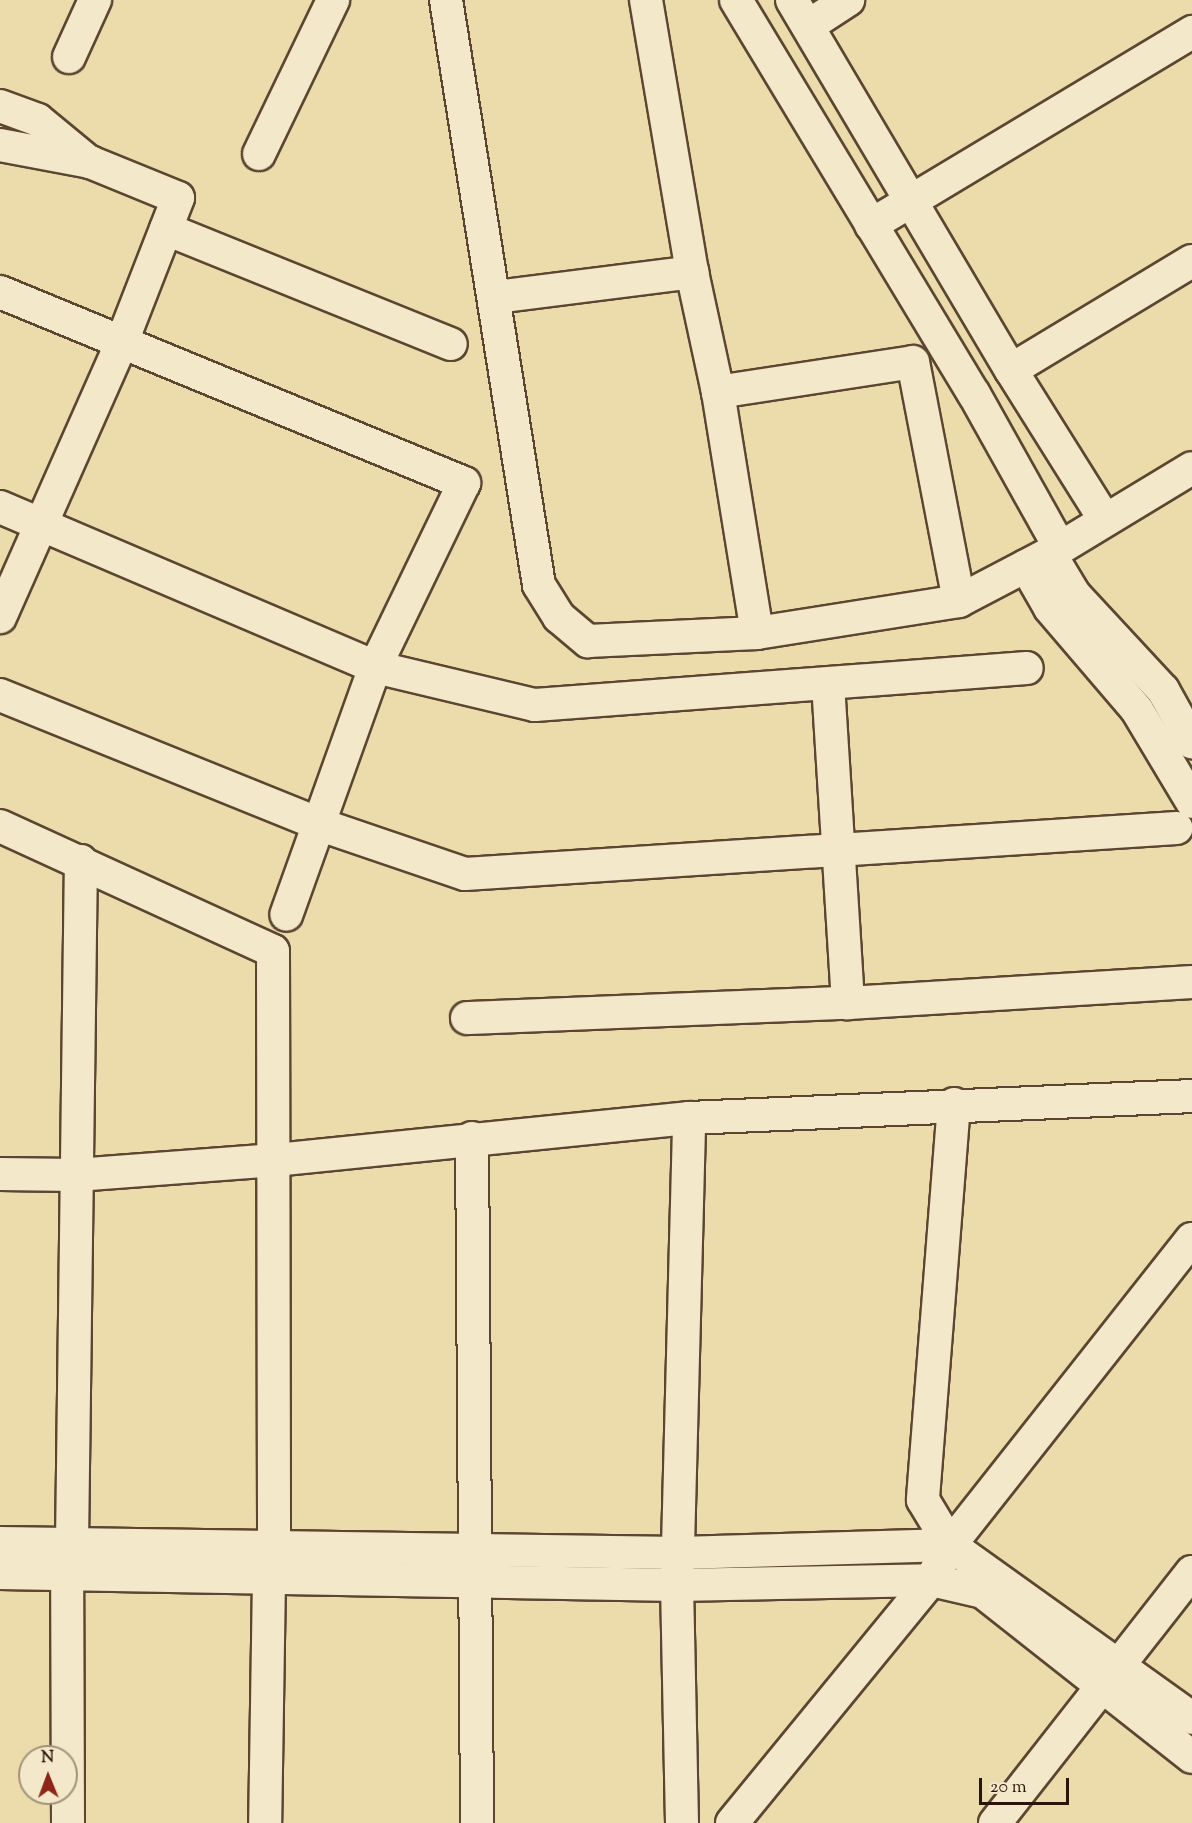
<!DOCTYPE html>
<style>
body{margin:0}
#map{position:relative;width:1192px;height:1823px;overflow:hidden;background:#ecdcac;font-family:"Sorts Mill Goudy",serif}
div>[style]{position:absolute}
.roads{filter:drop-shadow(2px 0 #5b4631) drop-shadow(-2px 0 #5b4631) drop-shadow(0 2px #5b4631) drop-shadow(0 -2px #5b4631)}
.minor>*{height:32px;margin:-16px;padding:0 16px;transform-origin:16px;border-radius:16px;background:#f3e8c9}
span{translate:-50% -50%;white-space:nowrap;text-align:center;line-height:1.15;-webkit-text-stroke:4.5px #f3e8c9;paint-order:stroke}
.north{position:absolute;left:18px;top:1745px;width:60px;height:60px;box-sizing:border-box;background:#f3e8c9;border:2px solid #a3937c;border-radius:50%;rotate:359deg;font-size:16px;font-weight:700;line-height:24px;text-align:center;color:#2b1408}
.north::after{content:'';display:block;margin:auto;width:21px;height:27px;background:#8f2418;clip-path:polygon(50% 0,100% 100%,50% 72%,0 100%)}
.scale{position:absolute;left:979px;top:1778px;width:90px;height:27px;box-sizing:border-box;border:3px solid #2b1408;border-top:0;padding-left:8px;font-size:18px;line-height:21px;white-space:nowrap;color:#2b1408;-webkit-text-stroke:4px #f3e8c9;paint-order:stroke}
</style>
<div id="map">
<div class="roads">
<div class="minor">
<div style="left:446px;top:0;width:592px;rotate:80.97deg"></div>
<div style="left:539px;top:585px;width:38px;rotate:58deg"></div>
<div style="left:559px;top:617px;width:38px;rotate:40deg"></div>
<div style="left:588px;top:641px;width:169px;rotate:-2.7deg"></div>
<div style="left:757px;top:633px;width:205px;rotate:-9deg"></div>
<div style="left:959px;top:601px;width:114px;rotate:-27.7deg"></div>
<div style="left:1060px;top:548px;width:154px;rotate:-31.2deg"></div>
<div style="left:646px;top:0;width:276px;rotate:80.4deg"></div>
<div style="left:692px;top:272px;width:123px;rotate:77.8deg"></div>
<div style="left:718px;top:392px;width:197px;rotate:-8.7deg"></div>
<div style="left:913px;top:362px;width:243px;rotate:79.1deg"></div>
<div style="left:736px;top:0;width:460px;rotate:58.9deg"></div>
<div style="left:974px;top:394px;width:176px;rotate:60.8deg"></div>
<div style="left:792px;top:0;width:430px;rotate:59.4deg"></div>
<div style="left:1011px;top:370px;width:177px;rotate:57.9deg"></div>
<div style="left:808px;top:26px;width:48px;rotate:-33deg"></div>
<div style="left:69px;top:57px;width:63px;rotate:-65.5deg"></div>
<div style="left:0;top:106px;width:40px;rotate:20.2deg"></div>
<div style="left:38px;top:120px;width:66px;rotate:39.5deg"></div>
<div style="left:0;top:145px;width:92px;rotate:10.7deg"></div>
<div style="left:90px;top:162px;width:95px;rotate:22.2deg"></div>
<div style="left:178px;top:198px;width:155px;rotate:111.3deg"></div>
<div style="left:122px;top:342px;width:301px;rotate:113.9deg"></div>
<div style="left:259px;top:154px;width:171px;rotate:-64.3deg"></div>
<div style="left:871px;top:225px;width:375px;rotate:-31deg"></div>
<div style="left:166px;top:229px;width:307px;rotate:22deg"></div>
<div style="left:0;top:292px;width:502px;rotate:22.37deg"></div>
<div style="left:464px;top:483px;width:204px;rotate:115.8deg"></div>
<div style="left:375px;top:667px;width:263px;rotate:109.7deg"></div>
<div style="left:495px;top:297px;width:199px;rotate:-7.2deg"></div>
<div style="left:1011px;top:370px;width:211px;rotate:-31.1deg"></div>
<div style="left:718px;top:392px;width:244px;rotate:80.8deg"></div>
<div style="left:0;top:507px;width:408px;rotate:23.1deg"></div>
<div style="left:375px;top:667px;width:164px;rotate:13.4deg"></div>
<div style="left:535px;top:705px;width:493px;rotate:-4.3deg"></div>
<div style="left:1050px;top:554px;width:47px;rotate:59deg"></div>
<div style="left:1074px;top:594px;width:131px;rotate:47.2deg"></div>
<div style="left:1163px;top:690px;width:60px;rotate:60.9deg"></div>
<div style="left:1026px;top:566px;width:48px;rotate:60.3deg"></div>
<div style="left:1050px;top:608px;width:134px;rotate:49.5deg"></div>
<div style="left:1137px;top:710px;width:107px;rotate:59.1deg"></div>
<div style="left:828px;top:684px;width:320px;rotate:86.4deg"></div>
<div style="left:0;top:695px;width:346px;rotate:22deg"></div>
<div style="left:321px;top:825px;width:152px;rotate:18.8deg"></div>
<div style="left:465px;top:874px;width:713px;rotate:-3.7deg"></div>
<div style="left:0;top:826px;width:300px;rotate:24.6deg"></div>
<div style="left:273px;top:951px;width:594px;rotate:89.9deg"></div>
<div style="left:274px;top:1545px;width:33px;rotate:99deg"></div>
<div style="left:269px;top:1578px;width:245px;rotate:90.9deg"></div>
<div style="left:467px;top:1018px;width:381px;rotate:-2.3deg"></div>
<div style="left:848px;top:1003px;width:345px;rotate:-3.5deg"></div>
<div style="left:954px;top:1104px;width:397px;rotate:94.5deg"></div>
<div style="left:923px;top:1500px;width:52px;rotate:59deg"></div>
<div style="left:950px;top:1545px;width:297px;rotate:35.6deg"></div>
<div style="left:472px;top:1138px;width:685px;rotate:89.58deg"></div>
<div style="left:0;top:1174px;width:76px;rotate:0.8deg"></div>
<div style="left:76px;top:1175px;width:200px;rotate:-4.3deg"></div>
<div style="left:275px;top:1160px;width:416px;rotate:-5.8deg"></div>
<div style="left:689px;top:1118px;width:503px;rotate:-2.5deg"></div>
<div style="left:0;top:1543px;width:680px;rotate:0.84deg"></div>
<div style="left:680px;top:1553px;width:270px;rotate:-1.7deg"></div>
<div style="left:0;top:1573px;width:677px;rotate:1.02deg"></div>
<div style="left:677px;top:1585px;width:254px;rotate:-1.1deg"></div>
<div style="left:931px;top:1580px;width:53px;rotate:13deg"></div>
<div style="left:983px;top:1592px;width:266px;rotate:38.3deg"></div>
<div style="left:68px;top:1823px;width:249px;rotate:-90.2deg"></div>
<div style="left:67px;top:1574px;width:30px;rotate:-81deg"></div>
<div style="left:72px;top:1544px;width:683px;rotate:-89.25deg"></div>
<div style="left:682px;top:1823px;width:238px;rotate:-91.2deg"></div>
<div style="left:677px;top:1585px;width:467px;rotate:-88.5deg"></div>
<div style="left:732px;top:1823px;width:314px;rotate:-50.7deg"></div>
<div style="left:931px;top:1580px;width:40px;rotate:-62deg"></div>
<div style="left:950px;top:1545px;width:390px;rotate:-51.7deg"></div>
<div style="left:995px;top:1823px;width:319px;rotate:-51.9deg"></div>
</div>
</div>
<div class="north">N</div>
<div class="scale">20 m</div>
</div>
